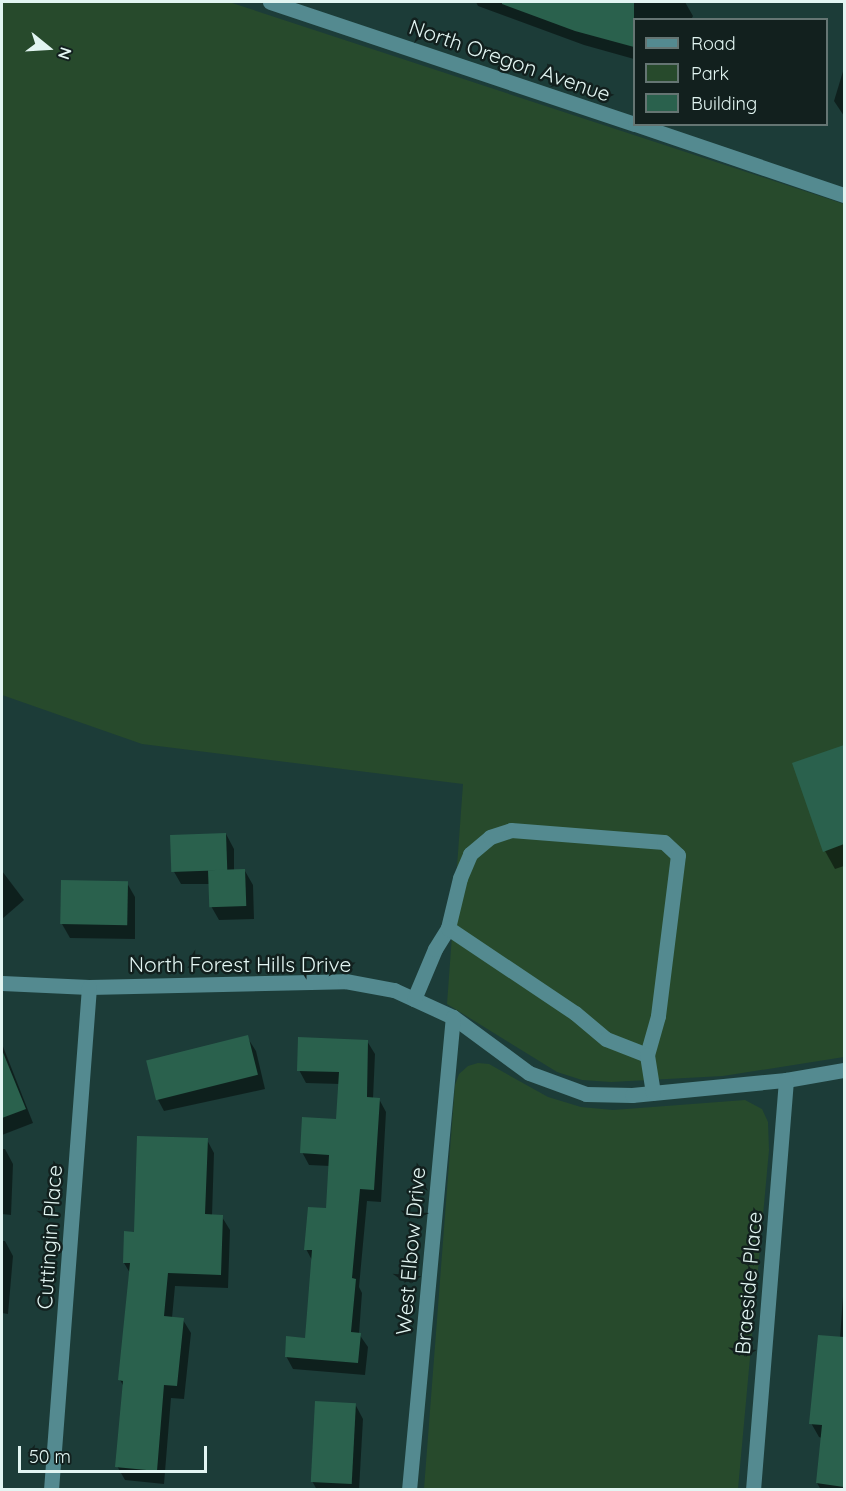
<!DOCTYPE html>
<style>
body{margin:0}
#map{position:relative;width:846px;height:1491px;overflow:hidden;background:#1c3c38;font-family:Quicksand,sans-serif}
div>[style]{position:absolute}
.green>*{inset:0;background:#274a2c}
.shadow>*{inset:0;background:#0007}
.building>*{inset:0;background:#2a614d;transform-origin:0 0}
.minor>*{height:15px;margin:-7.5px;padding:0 7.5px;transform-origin:7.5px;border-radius:7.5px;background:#548a90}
span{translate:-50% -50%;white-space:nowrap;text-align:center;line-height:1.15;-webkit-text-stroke:5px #12201e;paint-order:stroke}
.street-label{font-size:21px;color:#e2f5f2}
.frame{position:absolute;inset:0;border:3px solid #e2f5f2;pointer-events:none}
.legend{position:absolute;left:633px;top:18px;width:195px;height:108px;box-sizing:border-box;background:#12201e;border:2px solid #657573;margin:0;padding:8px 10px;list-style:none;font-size:18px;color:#e2f5f2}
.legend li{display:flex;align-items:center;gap:12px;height:30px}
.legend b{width:30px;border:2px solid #657573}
.north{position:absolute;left:18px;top:18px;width:60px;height:60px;-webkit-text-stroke:4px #12201e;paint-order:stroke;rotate:108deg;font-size:16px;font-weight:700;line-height:24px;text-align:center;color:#e2f5f2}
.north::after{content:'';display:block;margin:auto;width:21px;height:27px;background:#e2f5f2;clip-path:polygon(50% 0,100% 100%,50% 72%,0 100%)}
.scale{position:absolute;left:18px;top:1446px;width:189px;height:27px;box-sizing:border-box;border:3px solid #e2f5f2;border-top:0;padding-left:8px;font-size:18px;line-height:21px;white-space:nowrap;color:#e2f5f2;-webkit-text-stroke:4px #12201e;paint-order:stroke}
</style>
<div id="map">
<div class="green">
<div style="clip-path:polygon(2px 2px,229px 2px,844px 204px,844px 1057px,723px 1076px,611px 1082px,582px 1080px,557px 1072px,447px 1004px,463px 784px,142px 744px,2px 695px)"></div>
<div style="clip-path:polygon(478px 1063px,489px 1064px,548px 1097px,581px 1107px,613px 1110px,745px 1100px,762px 1109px,768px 1122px,769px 1150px,738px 1489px,424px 1489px,455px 1085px,459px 1074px,468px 1066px)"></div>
</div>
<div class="shadow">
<div style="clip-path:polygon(476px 2px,685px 2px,693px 16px,691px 20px,634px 20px,634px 59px,584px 45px,478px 6px)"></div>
<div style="clip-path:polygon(844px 68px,844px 116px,834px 101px)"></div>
<div style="clip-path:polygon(844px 747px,844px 866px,835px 869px,825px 851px,794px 764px)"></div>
<div style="clip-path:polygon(226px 834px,234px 849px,234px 871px,245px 871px,253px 885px,254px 919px,219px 920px,211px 906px,210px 884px,181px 884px,173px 870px)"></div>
<div style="clip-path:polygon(2px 871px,24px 900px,2px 919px)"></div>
<div style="clip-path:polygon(127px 883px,135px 897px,135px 939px,70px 938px,62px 924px)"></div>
<div style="clip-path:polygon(247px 1037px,256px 1051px,265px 1089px,164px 1111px,156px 1096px)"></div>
<div style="clip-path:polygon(367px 1041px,375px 1054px,373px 1099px,379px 1099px,386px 1112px,381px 1202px,367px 1201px,359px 1287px,362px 1293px,359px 1334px,368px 1347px,365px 1375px,293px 1369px,286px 1356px,306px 1339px,313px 1262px,306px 1249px,327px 1210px,330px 1166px,309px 1165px,302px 1152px,338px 1120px,340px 1084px,306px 1083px,299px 1070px)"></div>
<div style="clip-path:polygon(2px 1044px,33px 1123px,2px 1135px)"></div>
<div style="clip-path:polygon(207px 1140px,214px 1153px,212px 1216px,222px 1217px,230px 1230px,228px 1288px,175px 1286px,172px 1318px,183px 1320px,191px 1333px,184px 1399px,171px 1398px,164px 1484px,125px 1480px,117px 1466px,124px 1387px,120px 1380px,130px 1273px,124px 1263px,135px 1233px)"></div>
<div style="clip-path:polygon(2px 1149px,5px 1149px,13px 1164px,11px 1215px,2px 1214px)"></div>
<div style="clip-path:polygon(2px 1241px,5px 1241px,13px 1256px,8px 1314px,2px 1313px)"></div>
<div style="clip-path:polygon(844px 1283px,844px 1490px,821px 1490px,817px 1483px,822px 1438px,819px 1437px,811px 1423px,840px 1338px)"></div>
<div style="clip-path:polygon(355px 1404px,363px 1419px,359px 1490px,317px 1490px,312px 1481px)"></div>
</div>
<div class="building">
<div style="clip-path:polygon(502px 2px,634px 2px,634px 47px,575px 31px,502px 4px)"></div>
<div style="clip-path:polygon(844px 745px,844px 844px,823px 852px,792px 763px)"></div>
<div style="left:226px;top:833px;width:37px;height:56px;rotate:88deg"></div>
<div style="left:245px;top:869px;width:37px;height:37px;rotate:88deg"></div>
<div style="left:61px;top:880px;width:67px;height:44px;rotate:1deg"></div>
<div style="left:248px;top:1035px;width:41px;height:105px;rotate:76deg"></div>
<div style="clip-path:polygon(298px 1037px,368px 1040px,367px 1097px,380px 1098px,374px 1190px,360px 1189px,352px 1278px,356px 1279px,351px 1332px,361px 1333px,358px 1363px,285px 1357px,286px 1336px,305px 1338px,312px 1250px,304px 1250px,308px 1207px,326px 1208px,329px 1155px,300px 1153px,302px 1117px,336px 1119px,339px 1072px,297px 1071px)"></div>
<div style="clip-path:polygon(2px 1050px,26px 1109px,2px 1118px)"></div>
<div style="clip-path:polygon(137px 1136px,208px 1138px,205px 1214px,223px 1215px,221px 1275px,168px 1273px,164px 1316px,184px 1318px,177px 1386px,164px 1385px,157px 1471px,115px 1467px,123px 1381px,118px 1380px,130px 1263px,123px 1263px,124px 1231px,134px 1232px)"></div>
<div style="clip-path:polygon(818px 1335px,844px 1337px,844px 1487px,816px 1483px,822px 1425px,809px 1424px)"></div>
<div style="left:315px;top:1401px;width:41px;height:81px;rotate:3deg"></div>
</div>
<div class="minor">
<div style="left:270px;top:2px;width:384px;rotate:18.5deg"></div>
<div style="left:635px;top:124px;width:221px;rotate:18.8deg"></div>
<div style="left:448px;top:928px;width:51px;rotate:-76.5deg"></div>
<div style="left:460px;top:878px;width:26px;rotate:-67deg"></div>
<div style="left:470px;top:854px;width:26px;rotate:-40deg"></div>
<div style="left:490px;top:837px;width:22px;rotate:-18deg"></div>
<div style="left:511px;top:830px;width:153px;rotate:4.5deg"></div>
<div style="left:664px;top:842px;width:19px;rotate:43deg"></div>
<div style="left:678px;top:855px;width:162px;rotate:97.1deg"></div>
<div style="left:658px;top:1016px;width:41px;rotate:105.8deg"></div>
<div style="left:2px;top:983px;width:87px;rotate:2.6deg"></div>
<div style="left:89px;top:987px;width:256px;rotate:-1.3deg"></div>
<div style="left:345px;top:981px;width:50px;rotate:10.4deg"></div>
<div style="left:394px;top:990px;width:65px;rotate:24.6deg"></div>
<div style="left:453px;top:1017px;width:94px;rotate:36.4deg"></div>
<div style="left:529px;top:1073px;width:61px;rotate:20.2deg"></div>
<div style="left:586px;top:1094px;width:46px;rotate:1.2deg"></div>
<div style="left:632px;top:1095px;width:155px;rotate:-5.6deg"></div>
<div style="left:786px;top:1080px;width:59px;rotate:-9.8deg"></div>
<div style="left:414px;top:999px;width:54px;rotate:-67.2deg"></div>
<div style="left:435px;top:949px;width:25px;rotate:-58deg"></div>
<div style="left:448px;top:928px;width:153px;rotate:33.8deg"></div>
<div style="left:575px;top:1013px;width:40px;rotate:40deg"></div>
<div style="left:606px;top:1039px;width:44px;rotate:21.3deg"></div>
<div style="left:647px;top:1055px;width:38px;rotate:81deg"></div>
<div style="left:51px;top:1490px;width:504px;rotate:-85.68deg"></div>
<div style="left:409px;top:1490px;width:475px;rotate:-84.7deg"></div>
<div style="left:753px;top:1490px;width:411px;rotate:-85.4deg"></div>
</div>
<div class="street-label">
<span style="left:510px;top:60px;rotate:19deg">North Oregon Avenue</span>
<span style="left:240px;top:964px">North Forest Hills Drive</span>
<span style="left:49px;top:1237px;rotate:-86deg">Cuttingin Place</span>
<span style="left:410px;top:1251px;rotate:-85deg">West Elbow Drive</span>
<span style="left:748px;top:1283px;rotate:-85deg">Braeside Place</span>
</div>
<div class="frame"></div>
<ul class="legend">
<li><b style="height:8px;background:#548a90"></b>Road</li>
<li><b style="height:16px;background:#274a2c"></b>Park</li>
<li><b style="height:16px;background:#2a614d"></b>Building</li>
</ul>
<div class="north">N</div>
<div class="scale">50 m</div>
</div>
